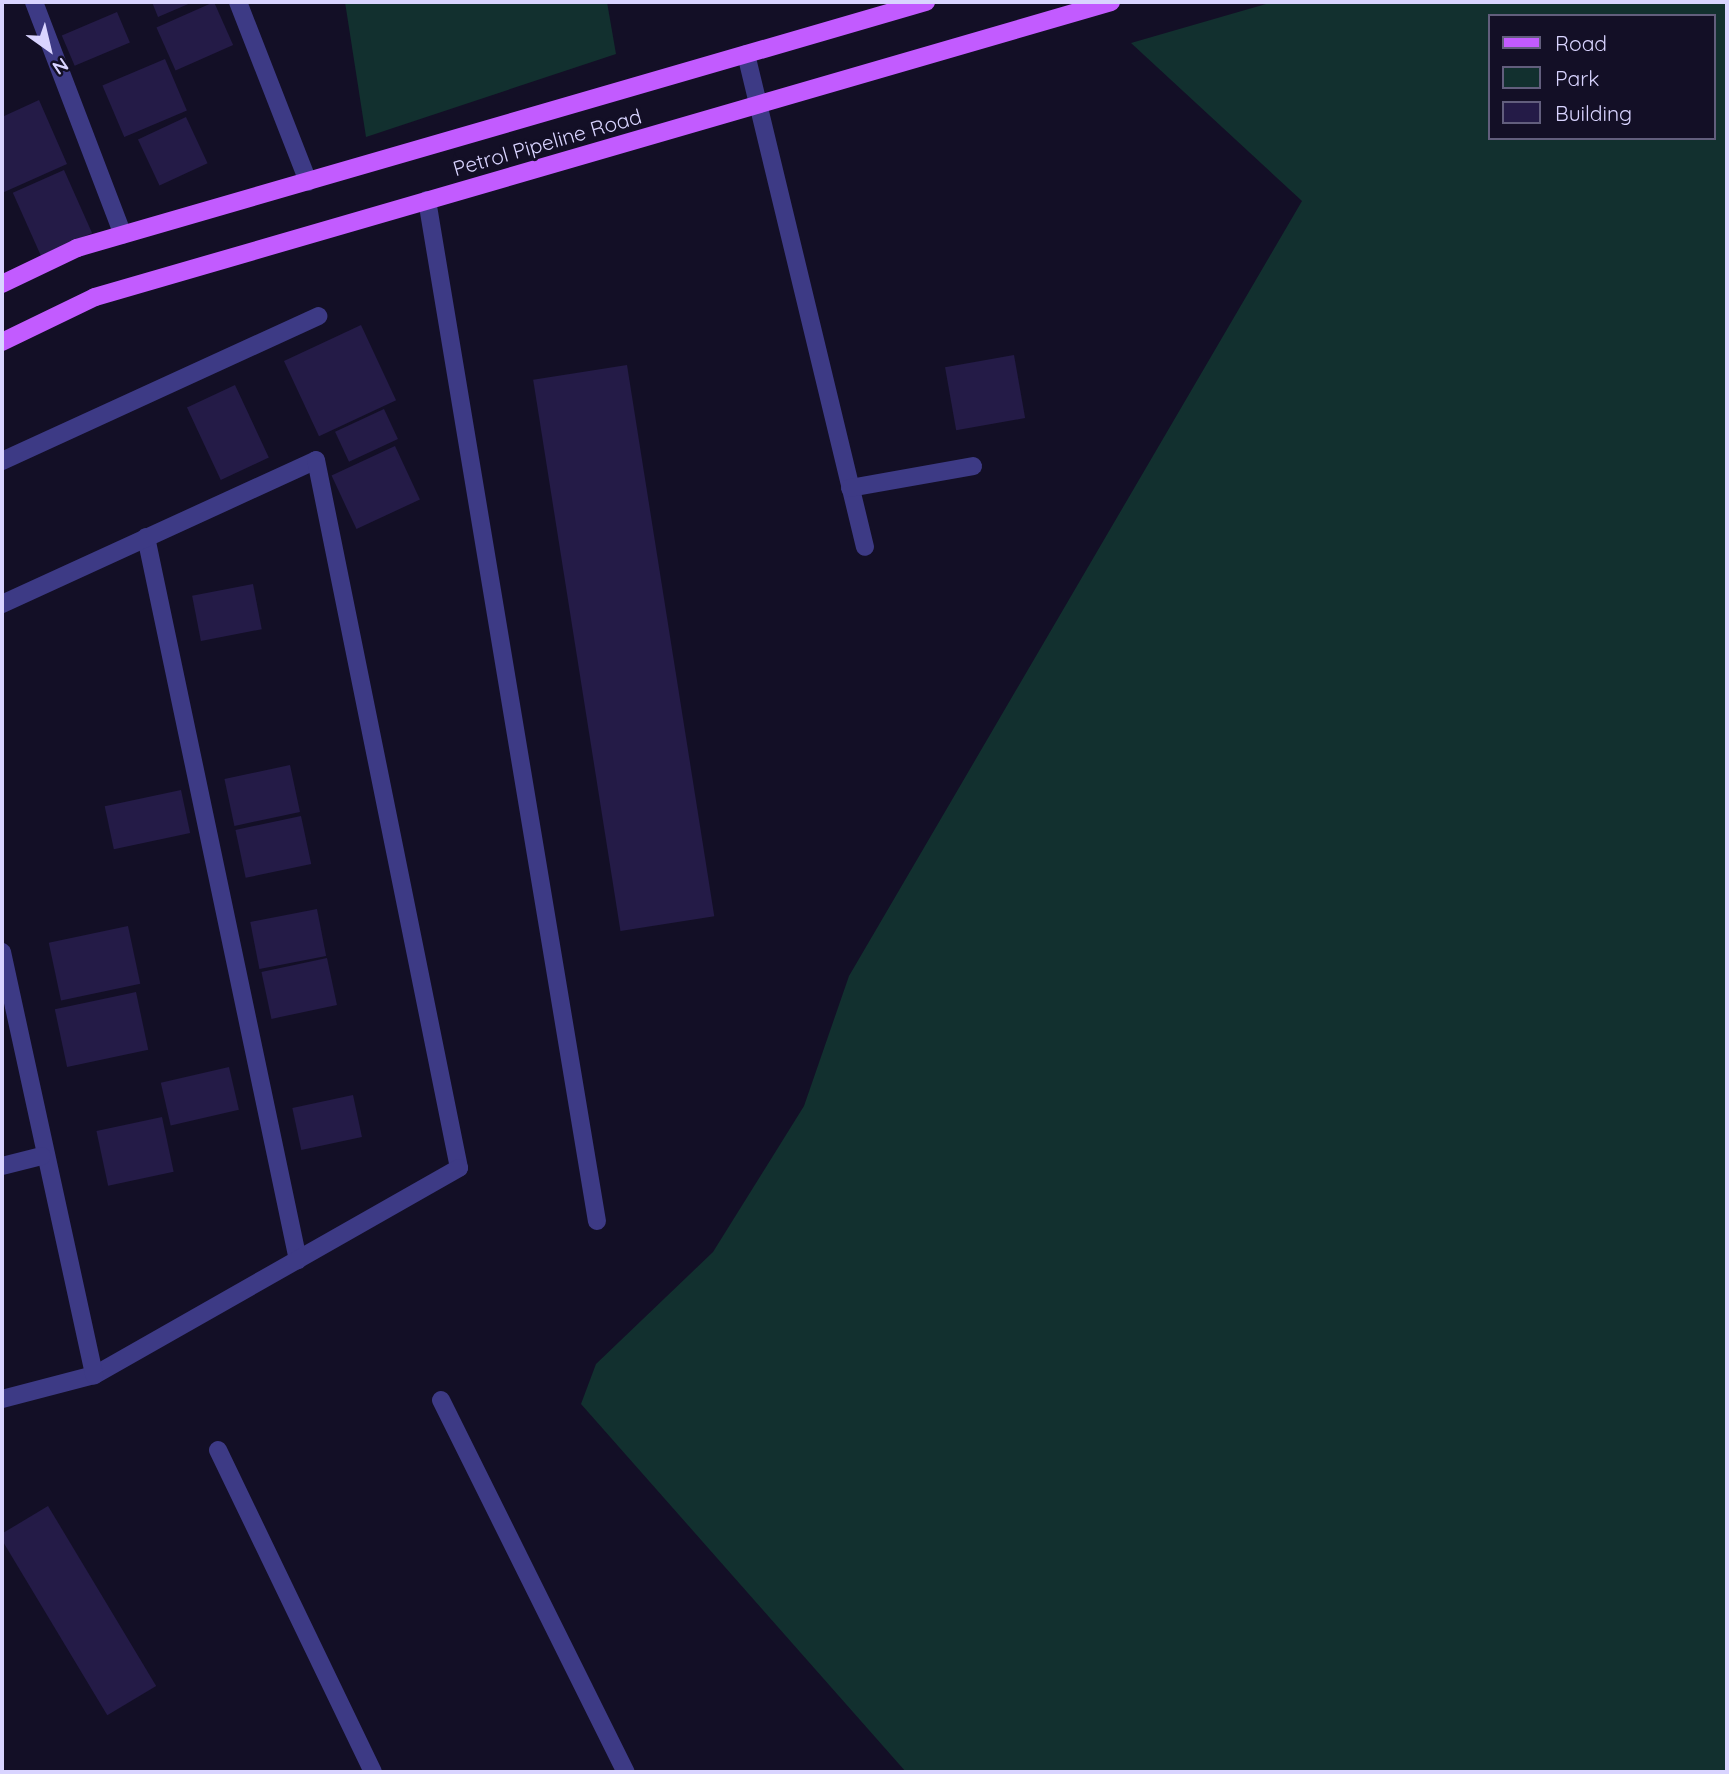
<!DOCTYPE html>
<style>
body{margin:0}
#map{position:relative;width:1729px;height:1774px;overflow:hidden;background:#130f26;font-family:Quicksand,sans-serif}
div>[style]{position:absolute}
.green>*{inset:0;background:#12302f}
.building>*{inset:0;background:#241b47;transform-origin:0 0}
.minor>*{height:18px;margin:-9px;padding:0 9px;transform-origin:9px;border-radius:9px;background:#3d3a85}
.major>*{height:18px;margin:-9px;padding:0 9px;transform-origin:9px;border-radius:9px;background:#c25bff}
span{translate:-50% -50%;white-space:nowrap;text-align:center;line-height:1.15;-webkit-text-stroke:6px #130f26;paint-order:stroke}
.street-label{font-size:21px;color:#d9d4ff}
.frame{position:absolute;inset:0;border:4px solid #d9d4ff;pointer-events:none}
.legend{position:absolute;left:1488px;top:14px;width:228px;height:126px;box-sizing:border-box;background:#130f26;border:2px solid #625e7d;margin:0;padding:9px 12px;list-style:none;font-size:21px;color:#d9d4ff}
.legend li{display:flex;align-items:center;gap:14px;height:35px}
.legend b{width:35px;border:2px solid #625e7d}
.north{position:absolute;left:14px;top:14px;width:70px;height:70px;-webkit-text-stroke:5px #130f26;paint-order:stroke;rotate:146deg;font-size:19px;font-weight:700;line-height:28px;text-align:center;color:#d9d4ff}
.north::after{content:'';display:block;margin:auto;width:24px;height:32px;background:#d9d4ff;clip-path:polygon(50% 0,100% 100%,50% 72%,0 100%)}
</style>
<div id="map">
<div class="green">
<div style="clip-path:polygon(345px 2px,607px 2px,616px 54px,366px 137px)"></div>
<div style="clip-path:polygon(evenodd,1273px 2px,1727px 2px,1727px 1772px,906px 1772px,581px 1404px,596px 1364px,713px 1252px,804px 1106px,849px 976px,1302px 201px,1131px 43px,1273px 2px,1489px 16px,1713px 16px,1713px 138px,1489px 138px,1489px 16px)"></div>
</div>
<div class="building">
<div style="clip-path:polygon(152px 2px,193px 2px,158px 17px)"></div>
<div style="left:214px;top:2px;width:47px;height:63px;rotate:66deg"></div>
<div style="left:117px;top:12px;width:33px;height:60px;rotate:67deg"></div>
<div style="left:165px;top:59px;width:56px;height:68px;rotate:67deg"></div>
<div style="clip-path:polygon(39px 100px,67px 164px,2px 193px,2px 117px)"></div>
<div style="left:186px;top:117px;width:51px;height:53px;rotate:65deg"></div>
<div style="left:64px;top:170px;width:69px;height:56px;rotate:66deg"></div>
<div style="left:361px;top:325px;width:83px;height:85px;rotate:65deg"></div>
<div style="left:1014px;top:355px;width:64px;height:70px;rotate:80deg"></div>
<div style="left:627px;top:365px;width:558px;height:95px;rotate:81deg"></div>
<div style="left:235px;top:385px;width:80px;height:53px;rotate:65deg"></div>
<div style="left:384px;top:409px;width:33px;height:54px;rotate:65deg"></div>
<div style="left:395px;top:446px;width:59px;height:70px;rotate:65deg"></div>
<div style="left:253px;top:584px;width:46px;height:62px;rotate:79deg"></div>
<div style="left:290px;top:765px;width:48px;height:67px;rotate:78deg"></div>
<div style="left:181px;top:790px;width:44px;height:78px;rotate:78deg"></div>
<div style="left:301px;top:816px;width:49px;height:67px;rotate:78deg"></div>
<div style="left:317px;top:909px;width:48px;height:68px;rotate:79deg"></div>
<div style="left:128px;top:926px;width:59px;height:81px;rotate:78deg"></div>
<div style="left:327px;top:958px;width:48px;height:67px;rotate:78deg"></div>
<div style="left:136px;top:992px;width:59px;height:83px;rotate:78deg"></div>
<div style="left:229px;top:1067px;width:44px;height:70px;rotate:77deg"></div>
<div style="left:353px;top:1095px;width:43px;height:62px;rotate:78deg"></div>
<div style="left:162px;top:1117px;width:56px;height:67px;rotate:78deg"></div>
<div style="left:48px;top:1506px;width:210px;height:57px;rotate:59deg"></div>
</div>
<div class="minor">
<div style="left:34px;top:2px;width:249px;rotate:69.1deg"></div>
<div style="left:238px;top:2px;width:193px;rotate:68.7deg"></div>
<div style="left:746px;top:54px;width:507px;rotate:76.43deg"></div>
<div style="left:427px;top:200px;width:1035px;rotate:80.55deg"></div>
<div style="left:2px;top:461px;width:348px;rotate:-24.6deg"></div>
<div style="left:850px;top:488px;width:125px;rotate:-10.1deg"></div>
<div style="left:146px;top:537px;width:739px;rotate:78.13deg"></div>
<div style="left:2px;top:604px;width:345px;rotate:-24.6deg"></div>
<div style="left:316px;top:460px;width:722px;rotate:78.58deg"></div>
<div style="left:459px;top:1168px;width:420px;rotate:150.4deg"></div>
<div style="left:94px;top:1375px;width:95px;rotate:165.4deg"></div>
<div style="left:2px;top:952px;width:433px;rotate:77.7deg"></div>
<div style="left:2px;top:1166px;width:41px;rotate:-14deg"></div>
<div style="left:441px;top:1400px;width:415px;rotate:63.6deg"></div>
<div style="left:218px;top:1450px;width:357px;rotate:64.3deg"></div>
</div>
<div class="major">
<div style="left:2px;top:284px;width:83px;rotate:-25.6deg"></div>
<div style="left:77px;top:248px;width:884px;rotate:-16.16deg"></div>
<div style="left:2px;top:342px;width:103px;rotate:-25.8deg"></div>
<div style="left:95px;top:297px;width:1058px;rotate:-16.19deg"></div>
</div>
<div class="street-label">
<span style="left:547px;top:142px;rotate:-16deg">Petrol Pipeline Road</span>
</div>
<div class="frame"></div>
<ul class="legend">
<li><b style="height:9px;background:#c25bff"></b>Road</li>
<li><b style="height:19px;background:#12302f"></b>Park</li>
<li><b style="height:19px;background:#241b47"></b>Building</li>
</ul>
<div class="north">N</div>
</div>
